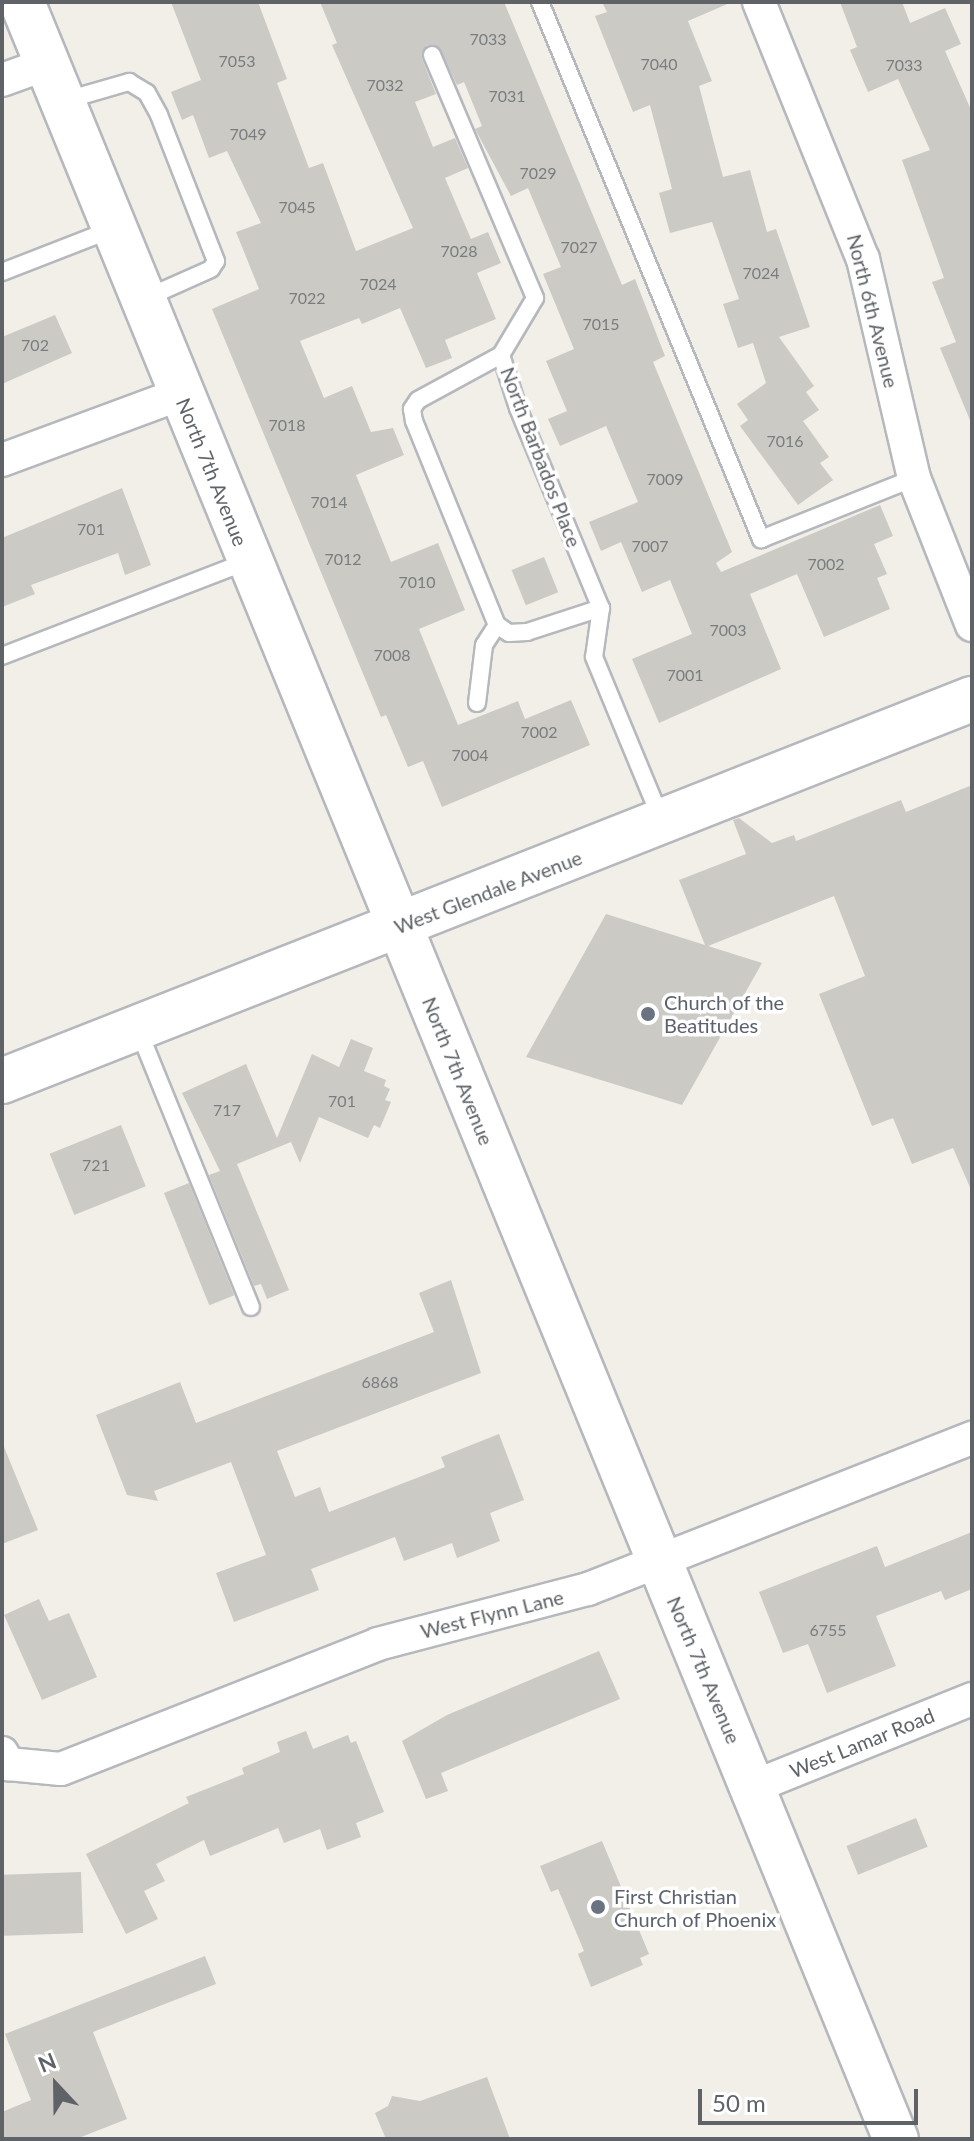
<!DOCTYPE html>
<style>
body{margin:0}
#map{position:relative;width:974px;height:2141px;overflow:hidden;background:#f1efe8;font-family:Lato,sans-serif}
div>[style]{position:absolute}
.building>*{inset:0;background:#cccac5;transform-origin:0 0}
.roads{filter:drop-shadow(2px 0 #b5b8bc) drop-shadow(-2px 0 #b5b8bc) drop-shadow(0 2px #b5b8bc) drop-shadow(0 -2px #b5b8bc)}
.service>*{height:16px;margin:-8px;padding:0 8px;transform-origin:8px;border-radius:8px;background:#fff}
.minor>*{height:32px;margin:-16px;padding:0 16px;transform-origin:16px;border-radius:16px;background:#fff}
.secondary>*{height:44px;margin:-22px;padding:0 22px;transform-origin:22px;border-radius:22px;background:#fff}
.dots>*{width:22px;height:22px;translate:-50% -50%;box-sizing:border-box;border:4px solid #fff;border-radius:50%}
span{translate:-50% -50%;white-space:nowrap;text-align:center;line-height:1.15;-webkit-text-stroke:7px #fff;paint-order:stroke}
.number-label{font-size:16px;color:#7a7d7f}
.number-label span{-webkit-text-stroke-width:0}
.street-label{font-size:20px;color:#5f6368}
.worship-label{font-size:20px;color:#5b616d}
.left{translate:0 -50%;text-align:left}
.frame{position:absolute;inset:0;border:4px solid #5f6368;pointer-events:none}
.north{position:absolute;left:16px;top:2045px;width:80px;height:80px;-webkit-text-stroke:6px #fff;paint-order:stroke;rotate:338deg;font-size:22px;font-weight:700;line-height:32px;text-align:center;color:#5f6368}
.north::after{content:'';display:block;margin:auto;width:28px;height:36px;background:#5f6368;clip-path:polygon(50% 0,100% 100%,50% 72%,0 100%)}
.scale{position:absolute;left:698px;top:2089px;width:220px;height:36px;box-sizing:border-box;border:4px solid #5f6368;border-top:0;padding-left:10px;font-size:24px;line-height:28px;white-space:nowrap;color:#5f6368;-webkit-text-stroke:6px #fff;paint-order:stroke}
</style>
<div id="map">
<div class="building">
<div style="clip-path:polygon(171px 2px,258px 2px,287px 79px,277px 83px,309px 168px,323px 163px,356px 251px,413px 228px,332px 45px,337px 43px,320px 2px,504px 2px,622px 285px,635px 279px,665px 356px,653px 362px,732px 552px,716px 563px,721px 572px,880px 505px,893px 536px,874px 544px,887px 574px,877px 578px,890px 609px,824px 637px,797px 574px,750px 594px,781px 669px,659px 723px,632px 659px,692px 634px,670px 580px,642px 592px,621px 542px,601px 551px,589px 522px,638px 502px,606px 426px,560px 446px,548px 419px,567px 411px,546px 361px,574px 349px,543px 274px,561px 267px,528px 188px,511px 196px,475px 129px,482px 126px,464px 82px,457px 85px,439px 47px,427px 45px,422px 59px,436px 94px,415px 102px,433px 147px,455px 138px,468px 168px,445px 178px,471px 239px,488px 232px,501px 263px,477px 273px,496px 319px,445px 340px,452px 358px,426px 368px,400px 308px,362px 324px,359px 318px,300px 341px,324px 398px,352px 386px,371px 432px,393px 428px,404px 455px,356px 475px,391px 562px,438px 543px,465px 610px,419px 629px,458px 725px,518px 701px,525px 719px,571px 700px,590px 745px,442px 807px,423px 761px,408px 767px,386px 715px,381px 717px,212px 309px,259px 289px,236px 232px,261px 223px,227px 151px,209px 158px,193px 115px,182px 120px,171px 92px,201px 80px)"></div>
<div style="clip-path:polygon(602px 2px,732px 2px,688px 21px,712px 81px,699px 86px,723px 177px,750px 170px,767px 232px,776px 229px,810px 327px,779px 337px,814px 386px,806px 392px,819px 410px,803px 421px,829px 457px,820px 463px,833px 480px,798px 505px,740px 426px,748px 420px,737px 404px,766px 383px,753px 343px,738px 348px,723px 304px,739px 299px,712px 222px,670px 233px,659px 193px,672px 189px,650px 105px,633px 112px,595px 16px,607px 12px)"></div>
<div style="clip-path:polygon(840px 2px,902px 2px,910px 23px,945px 8px,961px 44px,945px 51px,972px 112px,972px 425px,940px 348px,956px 342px,932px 282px,944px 278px,902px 160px,930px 150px,898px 79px,868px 92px,850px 50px,857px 47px)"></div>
<div style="clip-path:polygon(55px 315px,72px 353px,2px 384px,2px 337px)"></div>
<div style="clip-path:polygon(122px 488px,151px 565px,125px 575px,118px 553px,31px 585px,35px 594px,2px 607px,2px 538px)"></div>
<div style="left:544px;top:557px;width:38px;height:35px;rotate:68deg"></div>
<div style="clip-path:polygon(972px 785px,972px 1192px,953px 1148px,912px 1164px,893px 1118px,872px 1126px,819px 994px,865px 976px,834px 896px,708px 946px,762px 963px,682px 1105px,526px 1057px,606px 914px,705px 945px,679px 880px,746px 854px,733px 820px,739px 818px,772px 843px,794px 835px,796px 841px,901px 800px,906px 812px)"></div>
<div style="clip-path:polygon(351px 1039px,373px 1048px,364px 1071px,386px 1080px,384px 1086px,390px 1089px,385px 1100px,391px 1102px,380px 1128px,374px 1125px,368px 1138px,319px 1117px,300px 1163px,291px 1142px,237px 1164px,289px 1290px,267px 1299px,261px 1284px,254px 1286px,209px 1175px,220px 1171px,182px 1093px,246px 1064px,277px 1138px,312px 1054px,339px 1067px)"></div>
<div style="left:121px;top:1125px;width:66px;height:77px;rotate:68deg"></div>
<div style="left:189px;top:1183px;width:121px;height:27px;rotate:68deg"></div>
<div style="clip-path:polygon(451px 1280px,481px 1373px,277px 1451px,295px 1497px,320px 1487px,329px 1512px,445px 1467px,441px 1457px,499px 1434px,524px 1500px,490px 1513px,500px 1541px,457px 1558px,452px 1543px,404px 1561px,395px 1537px,311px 1569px,319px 1590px,234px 1622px,216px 1573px,266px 1555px,231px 1462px,154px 1491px,158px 1501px,127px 1495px,96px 1415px,180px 1382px,196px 1423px,434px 1332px,419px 1293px)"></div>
<div style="clip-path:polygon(2px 1442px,38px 1530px,2px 1544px)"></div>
<div style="clip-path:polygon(972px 1532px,972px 1589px,945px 1600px,941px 1591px,876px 1616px,896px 1666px,827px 1693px,808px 1644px,783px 1653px,759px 1592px,877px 1546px,885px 1567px)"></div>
<div style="clip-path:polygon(39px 1599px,49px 1621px,69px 1613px,97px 1677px,42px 1700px,4px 1615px)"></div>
<div style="clip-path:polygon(599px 1651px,620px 1699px,441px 1773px,448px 1791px,426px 1799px,402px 1741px,447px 1715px)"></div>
<div style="clip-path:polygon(306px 1731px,313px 1749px,348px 1735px,351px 1743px,356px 1741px,384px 1812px,356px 1823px,361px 1837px,327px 1850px,320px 1829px,284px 1843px,278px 1828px,210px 1856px,204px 1840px,156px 1864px,165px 1881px,144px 1891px,158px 1919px,126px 1934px,86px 1854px,189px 1803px,186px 1797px,244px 1774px,242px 1768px,280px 1752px,277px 1742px)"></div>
<div style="left:916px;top:1818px;width:31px;height:75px;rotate:68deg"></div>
<div style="clip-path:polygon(602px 1841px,649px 1954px,640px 1958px,643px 1965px,591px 1987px,578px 1954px,584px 1951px,558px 1889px,551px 1892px,540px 1866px)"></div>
<div style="left:81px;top:1872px;width:61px;height:79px;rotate:88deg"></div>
<div style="clip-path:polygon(205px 1956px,216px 1984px,93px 2032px,127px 2119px,76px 2139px,2px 2139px,2px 2112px,31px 2100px,5px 2034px)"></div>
<div style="clip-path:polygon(487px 2077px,510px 2139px,386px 2139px,375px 2113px,388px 2106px,392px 2096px,420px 2101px)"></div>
</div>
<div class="roads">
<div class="service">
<div style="left:540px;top:2px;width:581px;rotate:67.63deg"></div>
<div style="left:761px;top:539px;width:165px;rotate:-21.7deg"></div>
<div style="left:432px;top:55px;width:264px;rotate:67deg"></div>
<div style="left:535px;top:298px;width:66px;rotate:120.8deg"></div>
<div style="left:501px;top:355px;width:56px;rotate:72.2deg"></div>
<div style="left:518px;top:408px;width:217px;rotate:67.5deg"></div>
<div style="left:601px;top:608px;width:49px;rotate:98.1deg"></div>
<div style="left:594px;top:657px;width:178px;rotate:67.5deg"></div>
<div style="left:63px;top:101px;width:69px;rotate:-16.1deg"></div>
<div style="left:129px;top:82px;width:21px;rotate:31deg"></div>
<div style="left:147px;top:93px;width:25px;rotate:61deg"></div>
<div style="left:159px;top:115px;width:157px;rotate:68.7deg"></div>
<div style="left:216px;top:261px;width:9px;rotate:122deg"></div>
<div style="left:211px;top:269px;width:71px;rotate:156deg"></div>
<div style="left:2px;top:272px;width:119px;rotate:-21.2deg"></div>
<div style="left:501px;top:355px;width:94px;rotate:151.5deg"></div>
<div style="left:418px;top:400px;width:11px;rotate:124deg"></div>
<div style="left:412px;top:409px;width:12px;rotate:81deg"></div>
<div style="left:414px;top:421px;width:220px;rotate:67.9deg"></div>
<div style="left:497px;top:625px;width:14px;rotate:34deg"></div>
<div style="left:509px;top:633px;width:18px;rotate:-3deg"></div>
<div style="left:527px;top:632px;width:78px;rotate:-18deg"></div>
<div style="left:2px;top:656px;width:264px;rotate:-21.1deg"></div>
<div style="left:477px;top:703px;width:58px;rotate:-83.1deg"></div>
<div style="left:484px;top:645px;width:24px;rotate:-57deg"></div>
<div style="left:138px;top:1029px;width:300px;rotate:67.9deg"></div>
</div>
<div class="minor">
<div style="left:759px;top:2px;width:277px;rotate:68deg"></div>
<div style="left:863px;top:259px;width:225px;rotate:76.9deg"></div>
<div style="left:914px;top:478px;width:158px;rotate:68.5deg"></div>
<div style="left:2px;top:80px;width:47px;rotate:-20deg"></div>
<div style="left:2px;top:460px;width:190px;rotate:-20.3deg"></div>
<div style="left:2px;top:1753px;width:13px;rotate:61deg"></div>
<div style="left:8px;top:1764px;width:53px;rotate:5.4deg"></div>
<div style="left:61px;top:1769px;width:341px;rotate:-21.5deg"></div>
<div style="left:378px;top:1644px;width:217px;rotate:-14.7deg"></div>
<div style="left:588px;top:1589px;width:413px;rotate:-21.5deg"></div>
<div style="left:753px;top:1787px;width:236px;rotate:-21.9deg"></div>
</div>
<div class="secondary">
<div style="left:22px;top:2px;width:2309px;rotate:67.76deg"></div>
<div style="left:2px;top:1081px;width:1043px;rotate:-21.5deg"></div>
</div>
</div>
<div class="dots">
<div style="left:648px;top:1014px;background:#6b7280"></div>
<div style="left:598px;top:1907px;background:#6b7280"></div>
</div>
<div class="number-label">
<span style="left:488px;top:39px">7033</span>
<span style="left:237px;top:61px">7053</span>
<span style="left:659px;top:64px">7040</span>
<span style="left:904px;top:65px">7033</span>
<span style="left:385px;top:85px">7032</span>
<span style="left:507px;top:96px">7031</span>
<span style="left:248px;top:134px">7049</span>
<span style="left:538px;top:173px">7029</span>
<span style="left:297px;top:207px">7045</span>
<span style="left:579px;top:247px">7027</span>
<span style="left:459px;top:251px">7028</span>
<span style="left:761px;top:273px">7024</span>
<span style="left:378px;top:284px">7024</span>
<span style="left:307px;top:298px">7022</span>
<span style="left:601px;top:324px">7015</span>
<span style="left:35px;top:345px">702</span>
<span style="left:287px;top:425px">7018</span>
<span style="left:785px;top:441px">7016</span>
<span style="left:665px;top:479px">7009</span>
<span style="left:329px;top:502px">7014</span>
<span style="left:91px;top:529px">701</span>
<span style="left:650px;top:546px">7007</span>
<span style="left:343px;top:559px">7012</span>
<span style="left:826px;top:564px">7002</span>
<span style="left:417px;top:582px">7010</span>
<span style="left:728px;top:630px">7003</span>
<span style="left:392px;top:655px">7008</span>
<span style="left:685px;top:675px">7001</span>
<span style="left:539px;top:732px">7002</span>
<span style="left:470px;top:755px">7004</span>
<span style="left:342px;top:1101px">701</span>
<span style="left:227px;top:1110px">717</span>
<span style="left:96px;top:1165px">721</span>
<span style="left:380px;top:1382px">6868</span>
<span style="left:828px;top:1630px">6755</span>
</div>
<div class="street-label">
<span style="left:873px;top:311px;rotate:76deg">North 6th Avenue</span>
<span style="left:541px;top:457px;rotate:69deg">North Barbados Place</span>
<span style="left:212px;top:472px;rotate:68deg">North 7th Avenue</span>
<span style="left:488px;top:892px;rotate:-21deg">West Glendale Avenue</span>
<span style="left:458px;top:1071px;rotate:68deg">North 7th Avenue</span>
<span style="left:492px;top:1614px;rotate:-14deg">West Flynn Lane</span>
<span style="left:704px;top:1670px;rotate:67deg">North 7th Avenue</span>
<span style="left:862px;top:1743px;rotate:-22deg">West Lamar Road</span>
</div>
<div class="worship-label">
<span class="left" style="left:664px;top:1014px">Church of the<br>Beatitudes</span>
<span class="left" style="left:614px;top:1908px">First Christian<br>Church of Phoenix</span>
</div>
<div class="frame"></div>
<div class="north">N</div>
<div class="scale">50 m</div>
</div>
